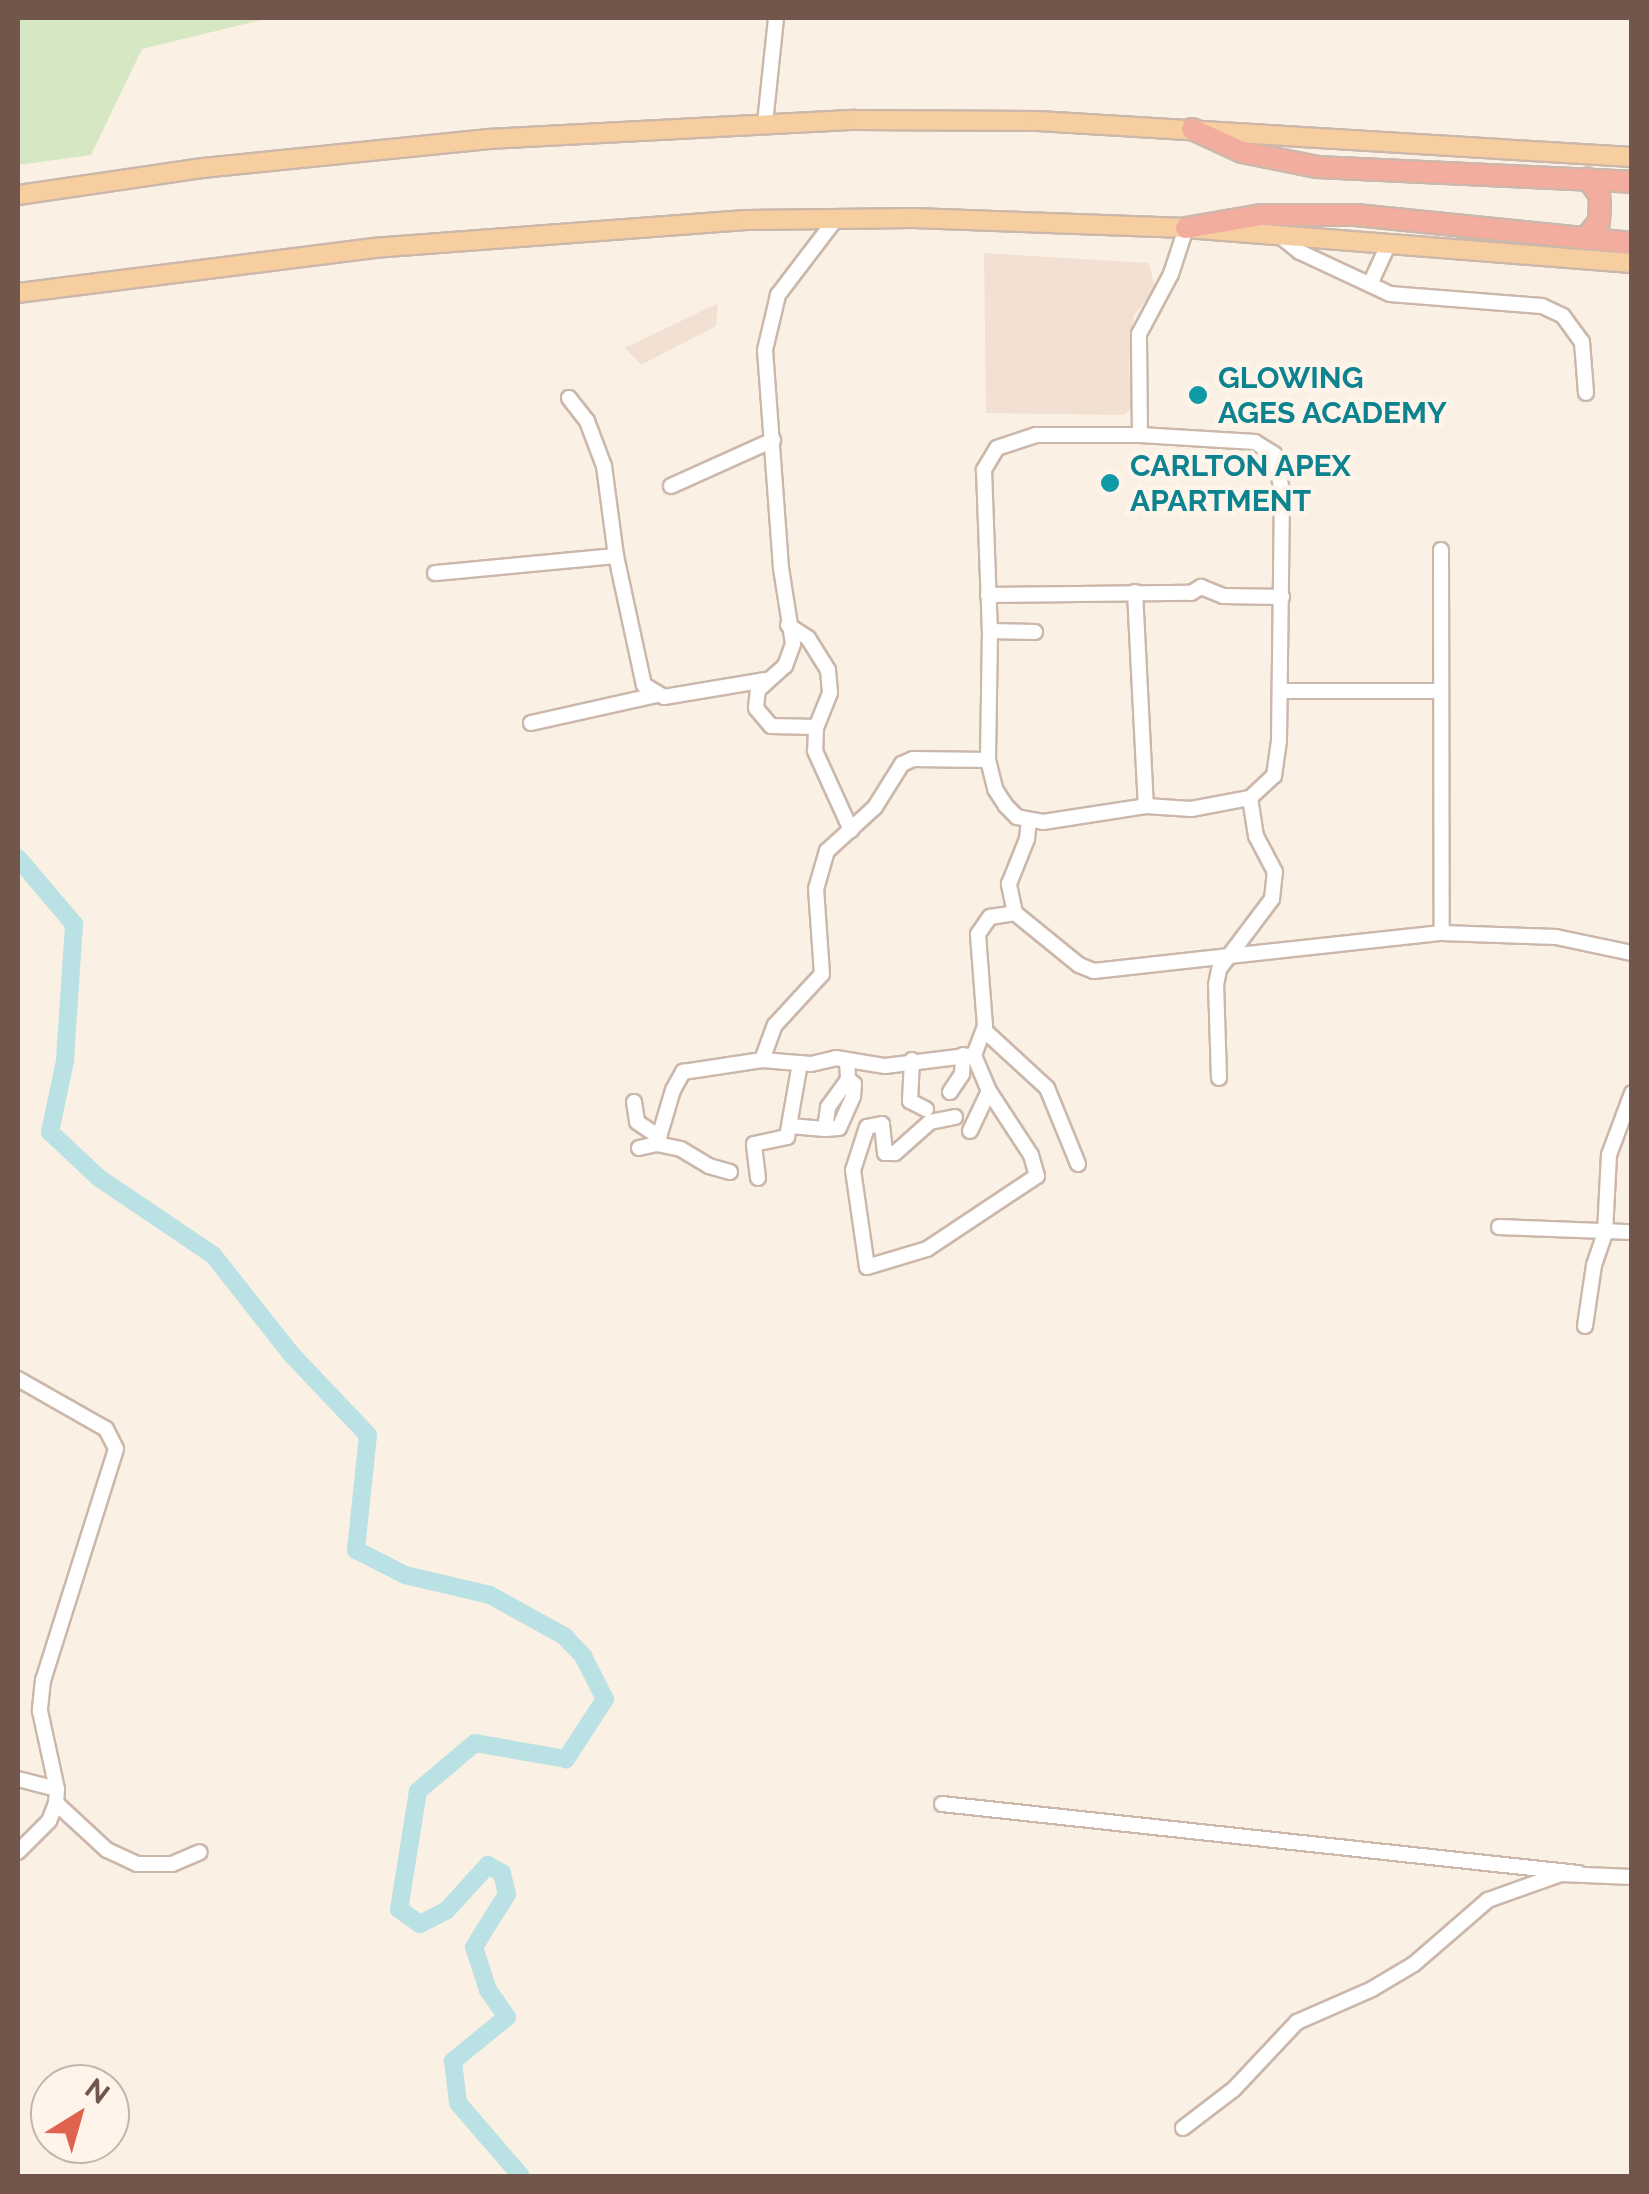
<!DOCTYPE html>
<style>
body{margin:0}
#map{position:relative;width:1649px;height:2194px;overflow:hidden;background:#fbf0e4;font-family:Raleway,sans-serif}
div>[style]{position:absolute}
.residential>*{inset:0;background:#f2e1d3}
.green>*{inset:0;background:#d5e8c3}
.river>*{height:18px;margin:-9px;padding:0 9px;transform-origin:9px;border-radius:9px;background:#bae1e3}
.roads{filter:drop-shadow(2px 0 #ccb7ab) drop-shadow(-2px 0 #ccb7ab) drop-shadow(0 2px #ccb7ab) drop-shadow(0 -2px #ccb7ab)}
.minor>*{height:14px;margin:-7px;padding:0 7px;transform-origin:7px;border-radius:7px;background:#fff}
.major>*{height:18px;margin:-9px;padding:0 9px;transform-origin:9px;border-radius:9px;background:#f6cea0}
.highway>*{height:20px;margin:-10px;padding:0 10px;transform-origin:10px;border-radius:10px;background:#f2ad9e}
.dots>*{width:28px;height:28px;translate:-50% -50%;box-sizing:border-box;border:5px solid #fef4ea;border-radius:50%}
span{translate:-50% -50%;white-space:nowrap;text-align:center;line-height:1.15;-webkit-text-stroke:9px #fef4ea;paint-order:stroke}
.culture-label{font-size:30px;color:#0d838f;font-weight:700}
.left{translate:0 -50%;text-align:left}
.frame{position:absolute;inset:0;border:20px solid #72564b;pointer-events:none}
.north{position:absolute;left:30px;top:2064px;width:100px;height:100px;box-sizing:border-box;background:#fef4ea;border:2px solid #c6b5aa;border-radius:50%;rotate:37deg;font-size:28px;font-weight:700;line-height:40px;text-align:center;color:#72564b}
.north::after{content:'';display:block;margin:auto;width:35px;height:45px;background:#df634f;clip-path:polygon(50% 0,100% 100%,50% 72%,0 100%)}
</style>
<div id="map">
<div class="residential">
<div style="clip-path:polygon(984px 253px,1149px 263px,1155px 289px,1134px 315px,1129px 368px,1131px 408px,1124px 415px,986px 413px)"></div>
<div style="clip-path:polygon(718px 303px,716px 326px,641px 365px,625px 348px)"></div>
</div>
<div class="green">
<div style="clip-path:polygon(18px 18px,269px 18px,142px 49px,91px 155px,18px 165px)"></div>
</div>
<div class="river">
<div style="left:18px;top:858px;width:87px;rotate:49.7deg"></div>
<div style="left:74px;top:924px;width:137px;rotate:93.8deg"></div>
<div style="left:65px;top:1061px;width:73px;rotate:101.9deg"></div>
<div style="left:50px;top:1132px;width:67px;rotate:43.2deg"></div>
<div style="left:99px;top:1178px;width:138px;rotate:34deg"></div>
<div style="left:213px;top:1255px;width:127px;rotate:51.7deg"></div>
<div style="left:292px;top:1355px;width:110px;rotate:46.5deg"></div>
<div style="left:368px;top:1435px;width:116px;rotate:96deg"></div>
<div style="left:356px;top:1550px;width:55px;rotate:27deg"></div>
<div style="left:405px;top:1575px;width:87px;rotate:13.2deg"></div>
<div style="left:490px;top:1595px;width:85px;rotate:29deg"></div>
<div style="left:564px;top:1636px;width:28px;rotate:46deg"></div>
<div style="left:583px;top:1656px;width:48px;rotate:62.9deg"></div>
<div style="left:605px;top:1699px;width:72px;rotate:123deg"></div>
<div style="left:566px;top:1759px;width:92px;rotate:-170deg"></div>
<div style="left:475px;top:1743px;width:75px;rotate:139.9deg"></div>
<div style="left:418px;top:1791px;width:120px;rotate:99.1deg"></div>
<div style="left:399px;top:1909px;width:26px;rotate:36deg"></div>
<div style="left:420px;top:1924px;width:30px;rotate:-27deg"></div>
<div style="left:447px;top:1910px;width:61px;rotate:-47.7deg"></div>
<div style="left:488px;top:1865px;width:16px;rotate:30deg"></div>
<div style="left:502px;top:1873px;width:22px;rotate:77deg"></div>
<div style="left:507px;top:1894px;width:62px;rotate:121.9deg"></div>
<div style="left:474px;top:1947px;width:45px;rotate:72deg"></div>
<div style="left:488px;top:1990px;width:33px;rotate:55deg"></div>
<div style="left:507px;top:2017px;width:70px;rotate:140.8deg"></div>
<div style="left:453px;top:2061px;width:42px;rotate:83.2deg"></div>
<div style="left:458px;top:2103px;width:96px;rotate:49.2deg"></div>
</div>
<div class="roads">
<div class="minor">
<div style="left:765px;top:123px;width:106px;rotate:-84deg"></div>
<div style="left:1280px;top:236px;width:26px;rotate:39deg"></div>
<div style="left:1300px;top:252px;width:99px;rotate:25deg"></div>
<div style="left:1390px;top:294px;width:152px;rotate:4.5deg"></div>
<div style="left:1542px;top:306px;width:23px;rotate:25deg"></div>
<div style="left:1563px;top:316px;width:32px;rotate:54deg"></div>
<div style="left:1582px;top:342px;width:51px;rotate:85.5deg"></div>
<div style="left:1371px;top:282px;width:43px;rotate:-65.2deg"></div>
<div style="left:569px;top:398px;width:29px;rotate:52deg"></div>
<div style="left:587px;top:421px;width:48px;rotate:69.3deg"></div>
<div style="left:604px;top:466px;width:91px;rotate:82.4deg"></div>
<div style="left:616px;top:556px;width:132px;rotate:77.8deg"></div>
<div style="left:644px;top:685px;width:23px;rotate:31deg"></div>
<div style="left:664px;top:697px;width:103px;rotate:-9.5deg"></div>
<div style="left:1140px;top:435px;width:101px;rotate:-90.6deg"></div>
<div style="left:1139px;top:334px;width:68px;rotate:-61.9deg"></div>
<div style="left:1171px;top:274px;width:48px;rotate:-71.9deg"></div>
<div style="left:671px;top:486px;width:112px;rotate:-24.3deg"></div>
<div style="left:1441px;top:550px;width:383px;rotate:89.9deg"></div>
<div style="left:435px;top:573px;width:182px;rotate:-5.4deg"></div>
<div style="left:1135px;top:592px;width:214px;rotate:87.1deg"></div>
<div style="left:988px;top:595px;width:203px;rotate:-0.6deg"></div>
<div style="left:1191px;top:593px;width:12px;rotate:-31deg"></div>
<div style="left:1201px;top:587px;width:24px;rotate:22deg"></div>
<div style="left:1223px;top:596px;width:59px;rotate:1deg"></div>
<div style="left:788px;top:625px;width:24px;rotate:33deg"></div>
<div style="left:808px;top:638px;width:38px;rotate:58deg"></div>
<div style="left:828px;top:670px;width:23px;rotate:85deg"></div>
<div style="left:830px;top:693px;width:37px;rotate:112deg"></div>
<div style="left:816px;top:727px;width:24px;rotate:92deg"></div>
<div style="left:815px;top:751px;width:87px;rotate:65.5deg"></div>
<div style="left:990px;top:631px;width:45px;rotate:1.3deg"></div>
<div style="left:1281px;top:691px;width:159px"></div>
<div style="left:531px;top:723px;width:128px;rotate:-12.6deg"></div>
<div style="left:816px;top:727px;width:45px;rotate:-178.7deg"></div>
<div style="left:771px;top:726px;width:23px;rotate:-130deg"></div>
<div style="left:756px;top:708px;width:18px;rotate:-84deg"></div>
<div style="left:758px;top:690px;width:36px;rotate:-42deg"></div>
<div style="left:785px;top:666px;width:23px;rotate:-70deg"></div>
<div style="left:793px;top:644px;width:77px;rotate:-99deg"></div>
<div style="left:781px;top:568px;width:219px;rotate:-94.2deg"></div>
<div style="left:765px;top:350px;width:57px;rotate:-76.7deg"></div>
<div style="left:778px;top:295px;width:96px;rotate:-52.7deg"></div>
<div style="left:1015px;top:913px;width:30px;rotate:-102deg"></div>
<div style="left:1009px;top:884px;width:48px;rotate:-68.2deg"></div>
<div style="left:1027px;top:839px;width:18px;rotate:-84deg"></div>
<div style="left:985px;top:1031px;width:84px;rotate:42.6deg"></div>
<div style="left:1047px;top:1088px;width:82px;rotate:67.8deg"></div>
<div style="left:762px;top:1060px;width:37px;rotate:-70deg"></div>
<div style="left:775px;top:1025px;width:69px;rotate:-47.3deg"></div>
<div style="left:822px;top:974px;width:85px;rotate:-94deg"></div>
<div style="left:816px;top:889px;width:40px;rotate:-74deg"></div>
<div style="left:827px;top:851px;width:65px;rotate:-42.5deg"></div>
<div style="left:875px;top:807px;width:51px;rotate:-57.9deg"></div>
<div style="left:902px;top:764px;width:12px;rotate:-24deg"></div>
<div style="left:913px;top:759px;width:75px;rotate:0.8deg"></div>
<div style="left:912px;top:1060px;width:41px;rotate:92.8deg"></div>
<div style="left:910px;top:1101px;width:18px;rotate:27deg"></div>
<div style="left:1219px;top:1078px;width:93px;rotate:-91.8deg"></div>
<div style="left:1216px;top:985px;width:16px;rotate:-79deg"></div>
<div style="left:1219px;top:969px;width:16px;rotate:-52deg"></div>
<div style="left:1229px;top:956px;width:214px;rotate:-6.2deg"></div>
<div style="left:1442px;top:933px;width:114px;rotate:2deg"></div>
<div style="left:1556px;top:937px;width:78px;rotate:11.9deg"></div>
<div style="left:950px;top:1092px;width:22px;rotate:-56deg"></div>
<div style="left:962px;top:1074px;width:19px;rotate:-87deg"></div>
<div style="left:634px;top:1102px;width:20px;rotate:81deg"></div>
<div style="left:637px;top:1122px;width:27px;rotate:34deg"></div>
<div style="left:955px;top:1117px;width:25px;rotate:169deg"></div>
<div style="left:930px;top:1122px;width:47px;rotate:138.5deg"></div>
<div style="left:895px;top:1153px;width:10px;rotate:180deg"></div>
<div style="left:885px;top:1153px;width:29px;rotate:-96deg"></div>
<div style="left:882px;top:1124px;width:15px;rotate:169deg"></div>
<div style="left:867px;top:1127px;width:45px;rotate:108deg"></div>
<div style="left:853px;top:1170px;width:98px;rotate:81.8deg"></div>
<div style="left:867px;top:1267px;width:63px;rotate:-16.7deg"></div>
<div style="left:927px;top:1249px;width:132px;rotate:-33.6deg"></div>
<div style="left:1037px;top:1176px;width:22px;rotate:-106deg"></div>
<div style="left:1031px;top:1155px;width:77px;rotate:-123.3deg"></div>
<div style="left:989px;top:1091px;width:39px;rotate:-113deg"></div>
<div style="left:790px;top:1126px;width:35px;rotate:5deg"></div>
<div style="left:825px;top:1129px;width:22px;rotate:-82deg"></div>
<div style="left:828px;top:1107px;width:34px;rotate:-54deg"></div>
<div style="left:848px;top:1079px;width:18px;rotate:-93deg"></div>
<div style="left:825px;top:1129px;width:14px;rotate:-4deg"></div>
<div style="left:839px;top:1128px;width:35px;rotate:-66deg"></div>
<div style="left:853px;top:1096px;width:12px;rotate:-85deg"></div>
<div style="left:854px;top:1084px;width:8px;rotate:-140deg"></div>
<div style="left:970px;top:1131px;width:44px;rotate:-64.6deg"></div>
<div style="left:639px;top:1148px;width:18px;rotate:-13deg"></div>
<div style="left:730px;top:1172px;width:22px;rotate:-164deg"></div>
<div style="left:709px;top:1166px;width:33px;rotate:-149deg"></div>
<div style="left:681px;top:1149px;width:25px;rotate:-168deg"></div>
<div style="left:657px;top:1144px;width:56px;rotate:-73.5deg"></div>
<div style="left:673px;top:1090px;width:21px;rotate:-61deg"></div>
<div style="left:683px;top:1072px;width:80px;rotate:-8.6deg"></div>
<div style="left:762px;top:1060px;width:49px;rotate:4.7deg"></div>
<div style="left:811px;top:1064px;width:26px;rotate:-13deg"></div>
<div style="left:836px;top:1058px;width:50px;rotate:9.3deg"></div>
<div style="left:885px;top:1066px;width:90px;rotate:-7deg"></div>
<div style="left:974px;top:1055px;width:31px;rotate:-69deg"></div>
<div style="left:985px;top:1026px;width:92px;rotate:-94.4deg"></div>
<div style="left:978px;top:934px;width:21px;rotate:-55deg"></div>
<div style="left:990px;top:917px;width:25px;rotate:-9deg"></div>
<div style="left:1015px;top:913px;width:82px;rotate:39.1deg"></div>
<div style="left:1079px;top:965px;width:16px;rotate:22deg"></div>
<div style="left:1094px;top:971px;width:136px;rotate:-6.3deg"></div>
<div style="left:1229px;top:956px;width:71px;rotate:-53deg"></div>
<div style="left:1272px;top:899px;width:27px;rotate:-84deg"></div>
<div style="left:1275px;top:872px;width:41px;rotate:-117.8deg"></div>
<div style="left:1256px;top:836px;width:38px;rotate:-99deg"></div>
<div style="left:1250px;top:798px;width:33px;rotate:-43deg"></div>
<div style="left:1274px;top:776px;width:36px;rotate:-82deg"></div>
<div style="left:1279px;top:740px;width:250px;rotate:-89.3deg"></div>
<div style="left:1282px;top:490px;width:37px;rotate:-103deg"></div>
<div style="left:1274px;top:454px;width:22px;rotate:-148deg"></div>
<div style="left:1255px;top:442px;width:115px;rotate:-176.5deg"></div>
<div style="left:1140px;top:435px;width:104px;rotate:180deg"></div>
<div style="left:1036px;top:435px;width:41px;rotate:161.6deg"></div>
<div style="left:997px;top:448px;width:26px;rotate:121deg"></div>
<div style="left:984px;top:470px;width:161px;rotate:87.9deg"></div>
<div style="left:990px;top:631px;width:129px;rotate:90.9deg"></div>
<div style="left:988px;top:760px;width:30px;rotate:76deg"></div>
<div style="left:995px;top:789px;width:20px;rotate:57deg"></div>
<div style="left:1006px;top:806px;width:16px;rotate:45deg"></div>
<div style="left:1017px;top:817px;width:26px;rotate:11deg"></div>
<div style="left:1043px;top:822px;width:104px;rotate:-8.8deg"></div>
<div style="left:1146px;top:806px;width:45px;rotate:3.8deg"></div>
<div style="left:1191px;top:809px;width:60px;rotate:-10.6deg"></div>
<div style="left:758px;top:1178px;width:34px;rotate:-97deg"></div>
<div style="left:754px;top:1144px;width:34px;rotate:-12deg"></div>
<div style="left:787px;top:1137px;width:75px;rotate:-80deg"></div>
<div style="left:1499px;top:1227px;width:133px;rotate:2.2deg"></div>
<div style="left:1585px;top:1326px;width:62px;rotate:-81.6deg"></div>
<div style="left:1594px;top:1265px;width:34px;rotate:-71deg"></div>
<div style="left:1605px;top:1233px;width:78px;rotate:-87.1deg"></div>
<div style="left:1609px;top:1155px;width:66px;rotate:-69.6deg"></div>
<div style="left:18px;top:1379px;width:101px;rotate:29.6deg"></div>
<div style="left:106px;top:1429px;width:22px;rotate:63deg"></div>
<div style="left:116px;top:1449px;width:242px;rotate:107.5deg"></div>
<div style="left:43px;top:1680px;width:31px;rotate:96deg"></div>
<div style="left:40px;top:1711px;width:80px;rotate:77.7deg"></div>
<div style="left:57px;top:1789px;width:14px;rotate:94deg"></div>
<div style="left:56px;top:1803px;width:19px;rotate:111deg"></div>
<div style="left:49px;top:1821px;width:44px;rotate:135deg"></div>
<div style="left:18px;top:1779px;width:40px;rotate:14.4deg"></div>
<div style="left:56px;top:1803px;width:69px;rotate:42.7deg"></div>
<div style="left:107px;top:1850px;width:33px;rotate:25deg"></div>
<div style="left:137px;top:1864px;width:35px"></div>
<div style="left:172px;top:1864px;width:30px;rotate:-23deg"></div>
<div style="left:942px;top:1804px;width:640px;rotate:6.19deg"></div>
<div style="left:1183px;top:2128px;width:64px;rotate:-37.4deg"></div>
<div style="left:1234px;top:2089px;width:92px;rotate:-46.8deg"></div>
<div style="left:1297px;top:2022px;width:82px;rotate:-23.7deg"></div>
<div style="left:1372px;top:1989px;width:49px;rotate:-30.8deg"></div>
<div style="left:1414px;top:1964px;width:98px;rotate:-40.9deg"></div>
<div style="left:1488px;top:1900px;width:77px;rotate:-19.6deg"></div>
<div style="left:1561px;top:1874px;width:71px;rotate:2.4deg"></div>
</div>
<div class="major">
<div style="left:18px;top:195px;width:187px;rotate:-8.3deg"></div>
<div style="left:203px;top:168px;width:286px;rotate:-5.8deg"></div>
<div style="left:488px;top:139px;width:367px;rotate:-3deg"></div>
<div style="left:855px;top:120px;width:183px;rotate:0.3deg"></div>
<div style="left:1038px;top:121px;width:595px;rotate:3.47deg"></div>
<div style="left:18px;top:293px;width:358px;rotate:-7.2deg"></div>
<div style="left:373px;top:248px;width:374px;rotate:-4.3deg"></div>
<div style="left:746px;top:220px;width:167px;rotate:-0.7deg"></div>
<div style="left:913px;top:218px;width:273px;rotate:2.1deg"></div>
<div style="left:1186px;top:228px;width:447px;rotate:4.5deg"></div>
</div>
<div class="highway">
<div style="left:1192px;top:129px;width:55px;rotate:24.7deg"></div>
<div style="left:1242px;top:152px;width:76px;rotate:11.3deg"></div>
<div style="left:1317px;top:167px;width:315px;rotate:2.7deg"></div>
<div style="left:1186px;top:228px;width:76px;rotate:-9.8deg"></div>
<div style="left:1261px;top:215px;width:95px"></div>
<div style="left:1356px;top:215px;width:277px;rotate:5.8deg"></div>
<div style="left:1585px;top:239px;width:22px;rotate:-51deg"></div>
<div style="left:1599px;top:222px;width:17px;rotate:-87deg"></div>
<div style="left:1600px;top:205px;width:11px;rotate:-95deg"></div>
<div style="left:1599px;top:194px;width:19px;rotate:-126deg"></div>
</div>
</div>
<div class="dots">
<div style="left:1198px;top:395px;background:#0f9aa8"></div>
<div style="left:1110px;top:483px;background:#0f9aa8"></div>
</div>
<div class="culture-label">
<span class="left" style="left:1218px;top:395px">GLOWING<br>AGES ACADEMY</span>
<span class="left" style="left:1130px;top:483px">CARLTON APEX<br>APARTMENT</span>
</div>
<div class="frame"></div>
<div class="north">N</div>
</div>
